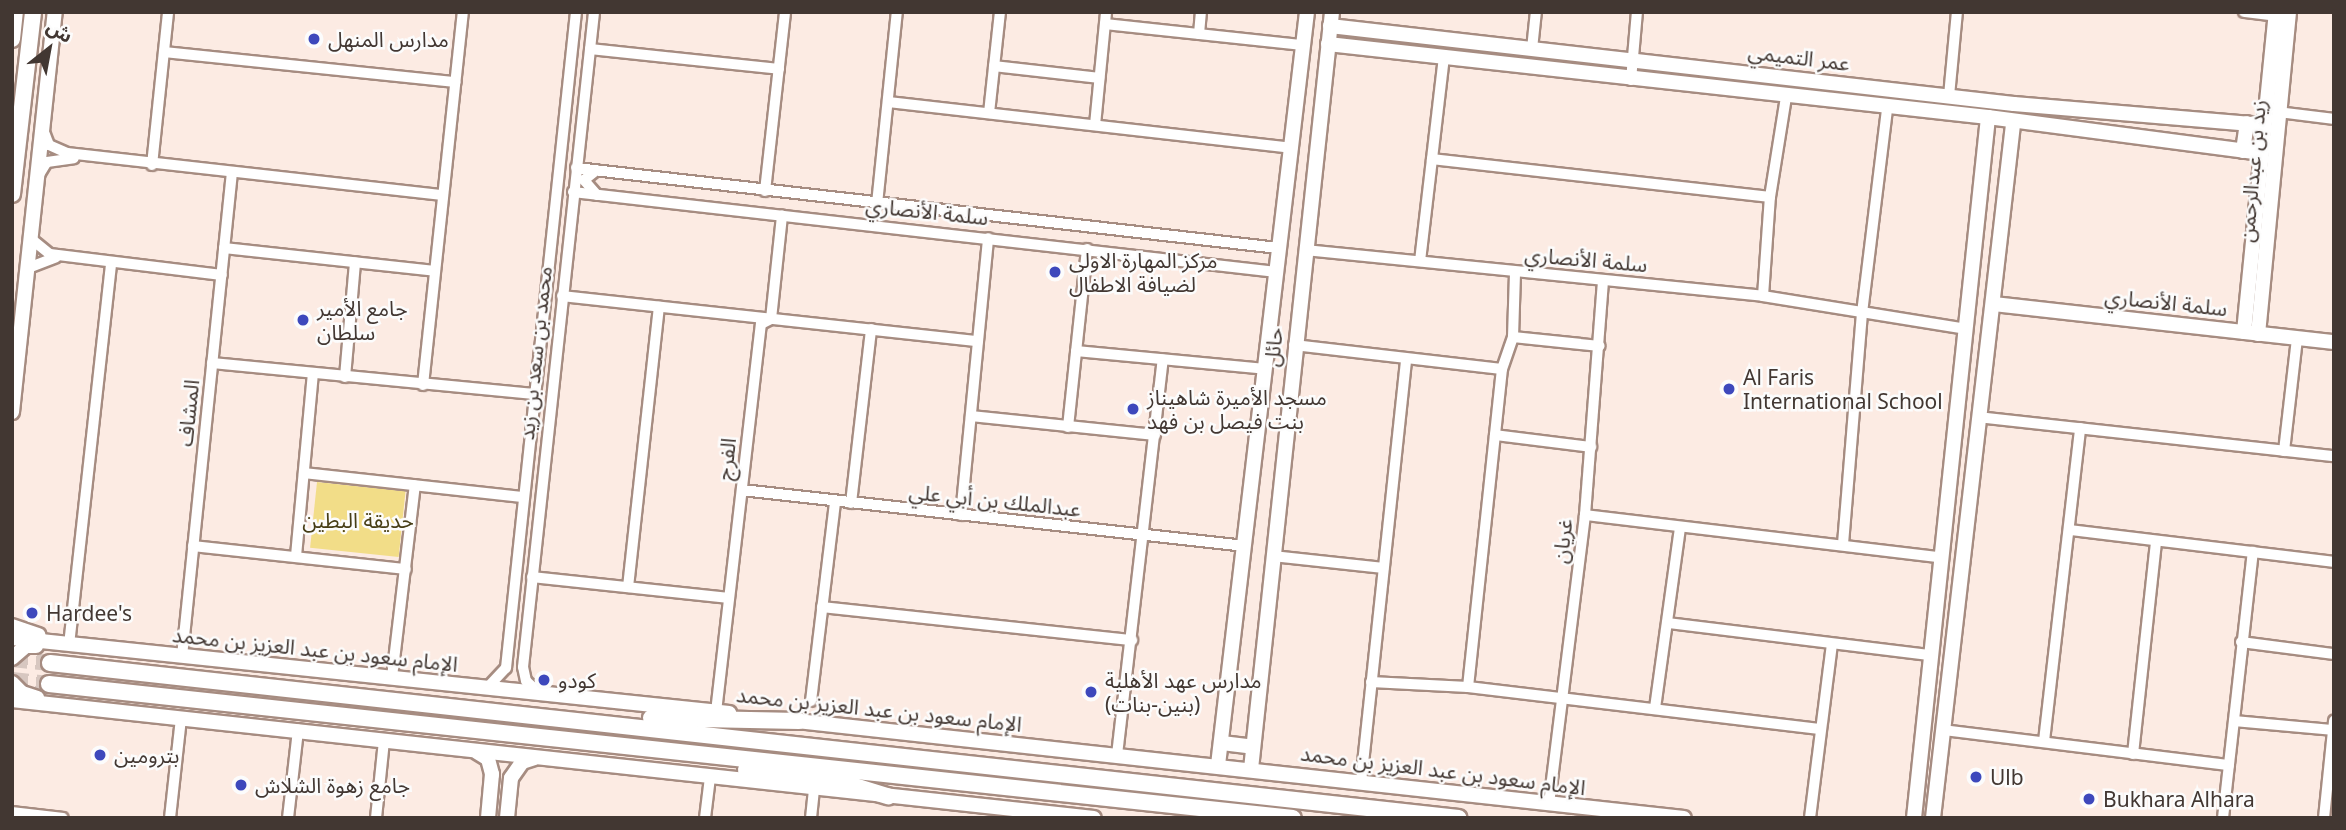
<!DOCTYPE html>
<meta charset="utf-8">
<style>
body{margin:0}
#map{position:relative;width:2346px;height:830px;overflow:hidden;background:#fcebe3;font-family:"Noto Sans","Noto Sans Arabic",sans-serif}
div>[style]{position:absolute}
.green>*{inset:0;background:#f2dd88;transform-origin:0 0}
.primary-tunnel>*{height:16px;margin-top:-8px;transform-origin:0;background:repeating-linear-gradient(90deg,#d7c7c0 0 16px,transparent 0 24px)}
.roads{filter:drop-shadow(2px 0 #a68c81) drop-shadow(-2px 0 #a68c81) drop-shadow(0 2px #a68c81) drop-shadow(0 -2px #a68c81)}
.street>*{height:10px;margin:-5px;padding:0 5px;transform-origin:5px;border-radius:5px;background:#fff}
.secondary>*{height:14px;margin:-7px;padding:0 7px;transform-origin:7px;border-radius:7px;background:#fff}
.primary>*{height:16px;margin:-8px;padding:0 8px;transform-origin:8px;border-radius:8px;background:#fff}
.dots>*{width:19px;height:19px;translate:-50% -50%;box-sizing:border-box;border:4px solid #fcfcfc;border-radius:50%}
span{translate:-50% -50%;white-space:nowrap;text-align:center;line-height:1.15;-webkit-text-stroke:5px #fcfcfc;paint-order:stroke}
.poi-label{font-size:21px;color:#423732}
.left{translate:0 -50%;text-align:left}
.street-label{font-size:21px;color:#423732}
.park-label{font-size:21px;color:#473e16}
.frame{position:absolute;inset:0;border:14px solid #423732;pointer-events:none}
.north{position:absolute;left:14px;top:14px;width:70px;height:70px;-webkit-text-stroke:5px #fcfcfc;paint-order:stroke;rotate:31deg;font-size:19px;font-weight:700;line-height:28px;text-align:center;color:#423732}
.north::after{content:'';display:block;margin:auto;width:24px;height:32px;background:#423732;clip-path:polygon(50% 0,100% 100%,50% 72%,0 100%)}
</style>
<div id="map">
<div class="green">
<div style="left:317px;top:482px;width:89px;height:66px;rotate:6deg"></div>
</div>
<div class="primary-tunnel">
<div style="left:12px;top:659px;width:38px;rotate:6deg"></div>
<div style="left:12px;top:680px;width:37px;rotate:6deg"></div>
</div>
<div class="roads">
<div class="street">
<div style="left:2244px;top:12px;width:31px;rotate:7deg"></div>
<div style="left:1105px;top:24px;width:199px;rotate:6.1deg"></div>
<div style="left:1199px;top:34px;width:22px;rotate:-85deg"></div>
<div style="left:590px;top:49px;width:190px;rotate:6deg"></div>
<div style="left:1532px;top:49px;width:37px;rotate:-84deg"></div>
<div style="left:164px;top:52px;width:293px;rotate:5.9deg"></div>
<div style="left:994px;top:66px;width:106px;rotate:6.5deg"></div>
<div style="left:1631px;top:80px;width:68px;rotate:-85deg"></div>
<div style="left:1949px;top:96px;width:84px;rotate:-84.6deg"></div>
<div style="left:889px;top:102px;width:406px;rotate:6.5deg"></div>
<div style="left:2278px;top:112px;width:56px;rotate:7.1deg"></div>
<div style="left:989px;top:113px;width:102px;rotate:-83.8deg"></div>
<div style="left:1095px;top:125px;width:114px;rotate:-84.4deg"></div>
<div style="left:44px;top:132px;width:14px;rotate:69deg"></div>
<div style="left:49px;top:145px;width:20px;rotate:24deg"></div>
<div style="left:67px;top:153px;width:378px;rotate:6.4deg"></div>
<div style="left:1432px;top:159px;width:340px;rotate:6.4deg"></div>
<div style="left:152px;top:165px;width:154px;rotate:-84deg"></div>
<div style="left:576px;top:168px;width:707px;rotate:6.5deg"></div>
<div style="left:40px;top:173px;width:13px;rotate:-58deg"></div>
<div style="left:47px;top:162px;width:27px;rotate:-8deg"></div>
<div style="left:765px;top:191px;width:180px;rotate:-83.6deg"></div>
<div style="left:573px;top:192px;width:708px;rotate:6.49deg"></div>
<div style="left:597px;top:195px;width:20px;rotate:-131deg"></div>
<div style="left:584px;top:180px;width:16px;rotate:-38deg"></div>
<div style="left:877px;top:204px;width:193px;rotate:-84.1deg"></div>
<div style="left:30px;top:238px;width:26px;rotate:39deg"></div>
<div style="left:50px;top:254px;width:173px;rotate:7deg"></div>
<div style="left:224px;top:248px;width:212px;rotate:6.2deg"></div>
<div style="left:1305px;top:250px;width:460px;rotate:5.7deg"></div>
<div style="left:1763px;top:296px;width:206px;rotate:9.2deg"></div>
<div style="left:1420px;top:261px;width:204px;rotate:-83.3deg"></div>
<div style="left:28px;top:268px;width:30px;rotate:-21deg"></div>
<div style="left:562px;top:296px;width:418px;rotate:6.2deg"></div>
<div style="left:1763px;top:296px;width:99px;rotate:-86deg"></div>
<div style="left:1770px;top:197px;width:101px;rotate:-80.9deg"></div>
<div style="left:1513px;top:337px;width:87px;rotate:5.9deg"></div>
<div style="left:1294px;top:345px;width:209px;rotate:6.6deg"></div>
<div style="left:1076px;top:351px;width:190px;rotate:5.4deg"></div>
<div style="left:212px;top:363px;width:321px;rotate:5.5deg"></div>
<div style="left:345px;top:377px;width:115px;rotate:-85deg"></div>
<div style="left:423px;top:385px;width:375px;rotate:-83.9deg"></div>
<div style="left:971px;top:416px;width:185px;rotate:5.9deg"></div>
<div style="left:1978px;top:417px;width:358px;rotate:6.3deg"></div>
<div style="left:1068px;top:427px;width:179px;rotate:-83.9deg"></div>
<div style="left:1495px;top:435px;width:97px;rotate:7.1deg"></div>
<div style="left:2284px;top:451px;width:114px;rotate:-83.4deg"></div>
<div style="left:304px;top:473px;width:219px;rotate:6.3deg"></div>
<div style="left:742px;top:490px;width:506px;rotate:6.35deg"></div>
<div style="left:851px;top:503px;width:175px;rotate:-83.4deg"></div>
<div style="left:961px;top:515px;width:278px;rotate:-84.4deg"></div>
<div style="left:1585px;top:515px;width:356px;rotate:6.8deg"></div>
<div style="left:2070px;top:530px;width:266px;rotate:6.9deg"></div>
<div style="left:1843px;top:544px;width:232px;rotate:-85.3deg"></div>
<div style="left:1862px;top:313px;width:206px;rotate:-83deg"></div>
<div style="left:193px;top:546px;width:214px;rotate:6.2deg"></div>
<div style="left:296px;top:556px;width:183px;rotate:-84.7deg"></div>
<div style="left:1273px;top:556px;width:111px;rotate:6.2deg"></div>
<div style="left:532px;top:577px;width:198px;rotate:6.1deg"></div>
<div style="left:628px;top:587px;width:282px;rotate:-83.7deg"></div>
<div style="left:822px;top:607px;width:312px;rotate:6.1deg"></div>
<div style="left:1668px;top:623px;width:264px;rotate:7deg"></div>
<div style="left:2241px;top:642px;width:94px;rotate:7.4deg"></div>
<div style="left:69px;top:645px;width:385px;rotate:-83.7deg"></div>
<div style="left:182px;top:656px;width:486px;rotate:-84.1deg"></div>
<div style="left:392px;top:677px;width:193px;rotate:-83.2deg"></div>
<div style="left:1371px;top:682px;width:97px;rotate:3deg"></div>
<div style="left:1468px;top:687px;width:354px;rotate:6.8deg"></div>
<div style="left:488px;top:687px;width:26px;rotate:-47deg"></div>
<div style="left:506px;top:668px;width:660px;rotate:-83.91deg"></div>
<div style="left:1468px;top:687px;width:320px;rotate:-83.9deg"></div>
<div style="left:1502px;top:369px;width:34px;rotate:-71deg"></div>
<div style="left:1513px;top:337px;width:64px;rotate:-88.2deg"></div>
<div style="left:538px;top:692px;width:16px;rotate:-137deg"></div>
<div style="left:526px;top:681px;width:14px;rotate:-102deg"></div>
<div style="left:523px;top:667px;width:659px;rotate:-83.81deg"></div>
<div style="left:811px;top:701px;width:200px;rotate:-83.1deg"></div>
<div style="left:1655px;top:708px;width:182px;rotate:-82.1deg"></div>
<div style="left:716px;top:712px;width:391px;rotate:-83.4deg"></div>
<div style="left:761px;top:324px;width:11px;rotate:-27deg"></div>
<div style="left:771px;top:319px;width:104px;rotate:-83.9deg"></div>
<div style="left:2234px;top:721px;width:98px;rotate:5.2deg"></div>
<div style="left:1943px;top:730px;width:288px;rotate:7deg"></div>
<div style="left:2044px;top:741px;width:315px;rotate:-83.4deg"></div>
<div style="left:2133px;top:754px;width:214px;rotate:-83.8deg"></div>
<div style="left:1117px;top:755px;width:398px;rotate:-83.4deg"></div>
<div style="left:1361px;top:782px;width:424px;rotate:-83.9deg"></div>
<div style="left:1549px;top:804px;width:291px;rotate:-82.9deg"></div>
<div style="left:1585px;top:515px;width:234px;rotate:-85.6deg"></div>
<div style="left:12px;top:812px;width:51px;rotate:6.7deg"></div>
<div style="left:170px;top:818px;width:101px;rotate:-83.7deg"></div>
<div style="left:288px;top:818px;width:89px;rotate:-83.5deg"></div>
<div style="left:376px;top:818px;width:77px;rotate:-84.1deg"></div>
<div style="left:705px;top:818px;width:41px;rotate:-83deg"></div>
<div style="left:811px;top:818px;width:29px;rotate:-84deg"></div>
<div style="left:1810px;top:818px;width:175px;rotate:-82.8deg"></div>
<div style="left:2223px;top:818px;width:268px;rotate:-83.6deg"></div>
<div style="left:2324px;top:818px;width:98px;rotate:-84.1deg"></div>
</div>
<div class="secondary">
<div style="left:1330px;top:26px;width:688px;rotate:6.51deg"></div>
<div style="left:2014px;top:104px;width:250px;rotate:4.8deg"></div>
<div style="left:1328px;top:44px;width:664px;rotate:6.31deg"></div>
<div style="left:1988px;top:117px;width:276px;rotate:7.5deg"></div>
<div style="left:2243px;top:151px;width:28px;rotate:-82deg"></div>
<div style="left:1994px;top:304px;width:342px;rotate:6.4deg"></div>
<div style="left:2244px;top:332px;width:322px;rotate:-84.3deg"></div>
<div style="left:2258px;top:334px;width:323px;rotate:-84.5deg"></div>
<div style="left:12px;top:412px;width:402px;rotate:-83.9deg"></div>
<div style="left:12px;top:626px;width:28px;rotate:19deg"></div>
<div style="left:12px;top:638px;width:721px;rotate:5.97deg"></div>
<div style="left:12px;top:658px;width:18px;rotate:-41deg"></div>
<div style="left:26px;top:646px;width:10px"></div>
<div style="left:12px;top:683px;width:14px;rotate:45deg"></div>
<div style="left:22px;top:693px;width:16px;rotate:18deg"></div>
<div style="left:12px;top:700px;width:1088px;rotate:6.22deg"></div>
<div style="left:788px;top:720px;width:901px;rotate:6.24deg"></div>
<div style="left:1222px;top:743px;width:31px;rotate:7deg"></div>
<div style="left:477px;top:752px;width:13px;rotate:32deg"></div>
<div style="left:488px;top:759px;width:16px;rotate:75deg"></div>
<div style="left:492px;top:774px;width:44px;rotate:95.2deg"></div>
<div style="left:1218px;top:765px;width:758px;rotate:-83.26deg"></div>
<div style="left:1251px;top:769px;width:761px;rotate:-83.89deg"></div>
<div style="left:507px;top:818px;width:40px;rotate:-84.3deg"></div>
<div style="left:511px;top:778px;width:19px;rotate:-55deg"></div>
<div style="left:522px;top:762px;width:13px;rotate:-18deg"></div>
<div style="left:1914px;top:818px;width:705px;rotate:-83.97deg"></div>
<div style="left:1933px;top:818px;width:699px;rotate:-83.42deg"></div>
</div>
<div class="primary">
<div style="left:12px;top:39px;width:27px;rotate:-84deg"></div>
<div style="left:12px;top:194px;width:183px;rotate:-83.4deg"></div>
<div style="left:50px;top:663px;width:1417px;rotate:6.28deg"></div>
<div style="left:49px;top:684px;width:1251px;rotate:6.15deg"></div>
<div style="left:651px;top:718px;width:148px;rotate:1.2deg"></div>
<div style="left:746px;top:770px;width:106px;rotate:8.1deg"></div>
<div style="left:851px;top:785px;width:39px;rotate:17deg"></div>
</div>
</div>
<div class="dots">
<div style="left:314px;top:39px;background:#3d48bc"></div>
<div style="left:1055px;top:272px;background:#3d48bc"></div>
<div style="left:303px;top:320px;background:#3d48bc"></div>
<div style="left:1729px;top:389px;background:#3d48bc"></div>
<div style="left:1133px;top:409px;background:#3d48bc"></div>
<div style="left:32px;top:613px;background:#3d48bc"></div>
<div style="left:544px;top:680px;background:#3d48bc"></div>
<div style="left:1091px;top:692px;background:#3d48bc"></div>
<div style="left:100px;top:755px;background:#3d48bc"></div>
<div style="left:1976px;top:777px;background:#3d48bc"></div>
<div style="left:241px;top:785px;background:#3d48bc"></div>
<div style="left:2089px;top:799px;background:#3d48bc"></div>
</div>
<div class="poi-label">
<span class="left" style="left:328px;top:39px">مدارس المنهل</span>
<span class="left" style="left:1069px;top:272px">مركز المهارة الاولى<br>لضيافة الاطفال</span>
<span class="left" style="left:317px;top:320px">جامع الأمير<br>سلطان</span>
<span class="left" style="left:1743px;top:389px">Al Faris<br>International School</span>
<span class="left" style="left:1147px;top:409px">مسجد الأميرة شاهيناز<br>بنت فيصل بن فهد</span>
<span class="left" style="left:46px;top:613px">Hardee's</span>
<span class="left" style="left:558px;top:680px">كودو</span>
<span class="left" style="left:1105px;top:692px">مدارس عهد الأهلية<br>(بنين-بنات)</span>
<span class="left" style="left:114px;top:755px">بترومين</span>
<span class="left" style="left:1990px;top:777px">Ulb</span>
<span class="left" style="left:255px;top:785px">جامع زهوة الشلاش</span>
<span class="left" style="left:2103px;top:799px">Bukhara Alhara</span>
</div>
<div class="street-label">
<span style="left:1799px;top:57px;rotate:7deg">عمر التميمي</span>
<span style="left:2252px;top:171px;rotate:-85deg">زيد بن عبدالرحمن</span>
<span style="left:927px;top:211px;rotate:6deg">سلمة الأنصاري</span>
<span style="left:1586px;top:259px;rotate:5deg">سلمة الأنصاري</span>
<span style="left:2166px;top:302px;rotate:6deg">سلمة الأنصاري</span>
<span style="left:1273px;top:347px;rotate:-84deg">حائل</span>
<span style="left:535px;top:353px;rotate:-84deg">محمد بن سعد بن زيد</span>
<span style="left:188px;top:413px;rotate:-84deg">المشاف</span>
<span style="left:726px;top:459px;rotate:-84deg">الفرج</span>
<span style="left:995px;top:500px;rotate:6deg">عبدالملك بن أبي علي</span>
<span style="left:1562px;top:541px;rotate:-83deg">غريان</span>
<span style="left:315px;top:649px;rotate:6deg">الإمام سعود بن عبد العزيز بن محمد</span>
<span style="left:879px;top:709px;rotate:6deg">الإمام سعود بن عبد العزيز بن محمد</span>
<span style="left:1443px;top:770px;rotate:7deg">الإمام سعود بن عبد العزيز بن محمد</span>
</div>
<div class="park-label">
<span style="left:358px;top:520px">حديقة البطين</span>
</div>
<div class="frame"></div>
<div class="north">ش</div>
</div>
